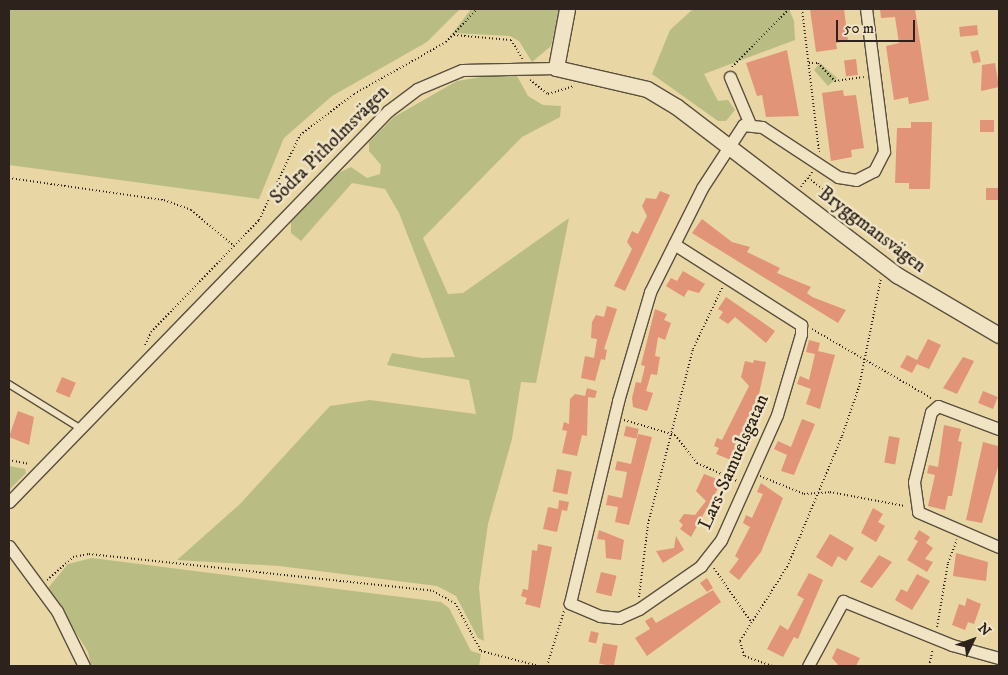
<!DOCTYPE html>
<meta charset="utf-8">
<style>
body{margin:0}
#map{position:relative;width:1008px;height:675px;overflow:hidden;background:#e8d6a4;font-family:"IM FELL DW Pica",serif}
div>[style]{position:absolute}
.green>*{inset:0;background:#b9bd84}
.building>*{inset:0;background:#e19478;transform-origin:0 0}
.path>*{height:2px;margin-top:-1px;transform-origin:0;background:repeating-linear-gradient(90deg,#2d221c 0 1px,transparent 0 3.5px)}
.roads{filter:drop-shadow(1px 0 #5c4f3e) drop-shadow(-1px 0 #5c4f3e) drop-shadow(0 1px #5c4f3e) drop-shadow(0 -1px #5c4f3e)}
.service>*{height:5.5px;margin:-2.75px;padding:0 2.75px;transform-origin:2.75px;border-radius:2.75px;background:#f0e4c4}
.minor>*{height:11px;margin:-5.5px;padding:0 5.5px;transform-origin:5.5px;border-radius:5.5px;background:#f0e4c4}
.tertiary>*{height:15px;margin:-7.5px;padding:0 7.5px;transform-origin:7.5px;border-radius:7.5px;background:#f0e4c4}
span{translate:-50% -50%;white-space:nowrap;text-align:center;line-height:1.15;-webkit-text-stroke:5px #f0e4c4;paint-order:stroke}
.street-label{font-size:19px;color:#2d221c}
.frame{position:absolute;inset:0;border:10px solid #2d221c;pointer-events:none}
.north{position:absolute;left:948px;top:615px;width:50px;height:50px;-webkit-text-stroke:4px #f0e4c4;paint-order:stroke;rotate:48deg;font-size:14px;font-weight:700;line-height:20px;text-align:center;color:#2d221c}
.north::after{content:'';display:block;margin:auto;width:18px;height:22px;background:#2d221c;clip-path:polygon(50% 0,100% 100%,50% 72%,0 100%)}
.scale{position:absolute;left:836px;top:20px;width:79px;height:22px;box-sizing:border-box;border:2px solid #2d221c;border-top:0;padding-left:6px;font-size:15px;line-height:18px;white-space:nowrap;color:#2d221c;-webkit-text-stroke:4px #f0e4c4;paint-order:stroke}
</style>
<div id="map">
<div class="green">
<div style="clip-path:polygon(9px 9px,460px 9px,427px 42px,332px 96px,284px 138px,259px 199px,9px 165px)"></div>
<div style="clip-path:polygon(471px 9px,560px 9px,551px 46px,532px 62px,519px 41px,510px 36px,453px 33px)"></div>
<div style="clip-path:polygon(693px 9px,789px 9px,794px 21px,795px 40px,704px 74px,718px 101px,728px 100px,735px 110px,726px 121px,718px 121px,652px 74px,670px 30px)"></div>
<div style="clip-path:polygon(820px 63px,837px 78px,828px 86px,814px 70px)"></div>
<div style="clip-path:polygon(493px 75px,517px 76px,528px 96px,543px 105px,561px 106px,560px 117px,522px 137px,423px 238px,448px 294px,463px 293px,569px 218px,536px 383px,521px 382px,512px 439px,488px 524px,479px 587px,484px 641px,478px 638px,456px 596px,437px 586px,279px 566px,177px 560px,240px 504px,330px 406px,370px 400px,476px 414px,469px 380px,387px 365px,392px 353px,422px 358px,455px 357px,399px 213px,385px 189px,352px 183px,301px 241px,291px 233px,291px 220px,334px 175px,351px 167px,367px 178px,380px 174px,381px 165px,369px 151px,369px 142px,394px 117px,457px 81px)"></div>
<div style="clip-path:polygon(9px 466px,25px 469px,26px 473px,9px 490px)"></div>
<div style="clip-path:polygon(92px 558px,441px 602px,449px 608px,471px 651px,481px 654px,479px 666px,91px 666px,88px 652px,48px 588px,68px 564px)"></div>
</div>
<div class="building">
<div style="clip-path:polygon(810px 9px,844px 9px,848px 41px,836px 43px,837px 49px,816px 52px)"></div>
<div style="clip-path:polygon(880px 9px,915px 9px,929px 100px,909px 104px,908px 97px,894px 100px,886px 46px,899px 43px,898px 37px,895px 17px,881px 18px)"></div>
<div style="left:977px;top:25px;width:10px;height:18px;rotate:84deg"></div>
<div style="clip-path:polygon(787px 50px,799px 116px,766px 117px,762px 95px,757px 96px,746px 63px)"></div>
<div style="left:978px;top:50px;width:12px;height:8px;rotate:76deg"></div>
<div style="left:856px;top:59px;width:16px;height:12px;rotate:83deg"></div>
<div style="clip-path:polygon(995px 63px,999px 87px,981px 91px,982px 65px)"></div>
<div style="clip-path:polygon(843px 90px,844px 96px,856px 95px,864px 148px,851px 150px,852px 157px,831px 161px,822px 93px)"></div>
<div style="left:994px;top:120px;width:12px;height:14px;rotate:90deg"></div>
<div style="clip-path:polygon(911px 122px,932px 122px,930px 189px,909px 189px,909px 183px,895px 183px,897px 128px,911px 128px)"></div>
<div style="left:986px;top:188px;width:13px;height:12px"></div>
<div style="clip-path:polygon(660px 191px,670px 195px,625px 291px,614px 286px,632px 249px,627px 242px,632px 231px,638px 234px,647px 216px,642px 206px,646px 198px,656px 199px)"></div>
<div style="clip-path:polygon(702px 219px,732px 242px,750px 247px,747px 252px,780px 268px,777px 273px,811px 287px,807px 293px,812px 297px,846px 310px,838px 323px,692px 233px)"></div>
<div style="clip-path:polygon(683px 271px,705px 284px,699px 293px,688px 290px,684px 297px,666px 286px,671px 278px,677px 281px)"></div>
<div style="clip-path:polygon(726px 297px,775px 331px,766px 343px,735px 317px,728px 324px,719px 318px,723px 312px,718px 309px)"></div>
<div style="clip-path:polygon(607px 306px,617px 309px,604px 349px,607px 350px,605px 360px,601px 359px,595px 381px,581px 378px,585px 356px,594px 358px,597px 339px,591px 338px,592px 322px,596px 315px,604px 317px)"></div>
<div style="clip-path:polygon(655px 309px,667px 314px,664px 320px,671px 323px,665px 340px,658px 337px,655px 356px,660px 357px,657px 375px,651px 374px,646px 391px,653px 393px,647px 411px,633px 407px,632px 398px,636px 382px,641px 383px,645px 366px,641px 365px)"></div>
<div style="clip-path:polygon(928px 339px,941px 345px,929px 369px,917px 364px,912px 373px,900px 367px,907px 355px,917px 360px)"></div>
<div style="clip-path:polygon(809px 340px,820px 343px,818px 351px,835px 355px,820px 409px,806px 404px,811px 389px,797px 384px,800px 376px,809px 380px,815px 354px,806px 352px)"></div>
<div style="clip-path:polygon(963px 357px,974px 361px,957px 394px,943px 388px)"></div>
<div style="clip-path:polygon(754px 360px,766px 362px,759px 394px,731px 460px,716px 454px,719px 448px,714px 446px,717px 438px,722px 440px,749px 386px,741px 377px,745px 361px,753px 363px)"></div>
<div style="left:62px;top:377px;width:15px;height:16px;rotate:23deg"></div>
<div style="clip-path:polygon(587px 388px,597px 391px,595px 398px,588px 397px,587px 436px,582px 435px,577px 456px,562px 453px,567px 431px,562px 430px,564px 422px,569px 424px,570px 399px,575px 394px,585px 396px)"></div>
<div style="left:983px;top:391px;width:16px;height:13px;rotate:22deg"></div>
<div style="clip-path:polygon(18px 411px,34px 417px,29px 445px,9px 437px)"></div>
<div style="clip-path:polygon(802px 419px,815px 424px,794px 475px,781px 471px,787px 455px,774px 449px,778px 441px,791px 447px)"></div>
<div style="clip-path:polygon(944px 425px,961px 429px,958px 441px,962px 442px,952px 496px,948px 496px,945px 510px,928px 506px,935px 475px,927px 473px,929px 465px,938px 467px)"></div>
<div style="left:626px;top:426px;width:13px;height:10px;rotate:13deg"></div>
<div style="clip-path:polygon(638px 434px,652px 437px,629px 525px,615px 522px,618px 507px,606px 505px,608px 495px,622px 498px,627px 472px,615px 470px,617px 461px,631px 464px)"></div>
<div style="left:889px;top:436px;width:11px;height:27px;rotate:10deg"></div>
<div style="clip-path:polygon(983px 442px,998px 446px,999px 463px,982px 523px,966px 520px)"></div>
<div style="left:557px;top:469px;width:15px;height:23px;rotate:11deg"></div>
<div style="clip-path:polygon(704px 474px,722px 481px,691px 537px,680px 529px,683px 525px,679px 521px,684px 514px,695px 515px,706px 501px,696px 491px)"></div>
<div style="clip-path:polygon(761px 483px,783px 498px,761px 552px,739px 580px,729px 572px,739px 559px,735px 556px,750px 527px,743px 523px,746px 515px,752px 518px,763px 494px,757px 492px)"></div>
<div style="clip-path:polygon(559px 500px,569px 502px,567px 511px,562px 510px,557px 532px,543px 529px,548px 507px,558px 509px)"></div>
<div style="clip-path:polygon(873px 508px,883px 514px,878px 522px,885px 526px,876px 542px,861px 533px)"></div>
<div style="clip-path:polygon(599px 530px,624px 540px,621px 560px,606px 558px,605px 540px,597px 539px)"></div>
<div style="clip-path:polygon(919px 530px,930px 537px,926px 543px,933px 548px,925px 559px,933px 562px,927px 572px,907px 560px,918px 541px,914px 539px)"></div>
<div style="clip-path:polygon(830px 534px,854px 548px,846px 561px,838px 556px,832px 567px,816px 557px)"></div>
<div style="clip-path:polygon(676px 536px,684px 550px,663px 563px,656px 551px,674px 548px)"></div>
<div style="clip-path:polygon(538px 544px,552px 547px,540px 608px,525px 604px,527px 598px,521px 596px,523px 589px,528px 590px,532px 550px,537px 551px)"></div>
<div style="clip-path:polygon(956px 553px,988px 562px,986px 581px,953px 576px)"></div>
<div style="clip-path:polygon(879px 555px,892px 562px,872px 588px,860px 582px)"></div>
<div style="left:601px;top:572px;width:16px;height:21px;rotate:14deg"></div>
<div style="clip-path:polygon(809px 573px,823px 580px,798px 639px,794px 637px,783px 657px,767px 649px,780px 625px,788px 630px,804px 599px,797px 595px)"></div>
<div style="clip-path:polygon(917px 574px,930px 581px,912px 610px,895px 600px,901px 589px,907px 592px)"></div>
<div style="clip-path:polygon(707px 578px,713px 588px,707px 592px,700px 583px)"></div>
<div style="clip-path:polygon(713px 590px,721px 602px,647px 656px,635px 638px,650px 629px,645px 621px,652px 617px,656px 623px)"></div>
<div style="clip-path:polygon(967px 598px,981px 604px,974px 624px,968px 622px,965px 630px,952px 625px,959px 604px,965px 606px)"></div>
<div style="left:591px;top:631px;width:8px;height:11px;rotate:14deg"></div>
<div style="left:603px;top:643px;width:15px;height:21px;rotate:11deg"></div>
<div style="clip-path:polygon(837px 648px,860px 658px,856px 666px,839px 666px,832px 658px)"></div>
</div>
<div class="path">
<div style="left:802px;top:9px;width:144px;rotate:83.2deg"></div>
<div style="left:454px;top:35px;width:57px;rotate:5deg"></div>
<div style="left:511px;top:40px;width:22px;rotate:58deg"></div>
<div style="left:809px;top:63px;width:9px"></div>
<div style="left:818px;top:63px;width:25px;rotate:47deg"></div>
<div style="left:835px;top:81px;width:29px;rotate:-8deg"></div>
<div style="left:732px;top:67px;width:81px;rotate:-45.5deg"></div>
<div style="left:530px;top:80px;width:23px;rotate:38deg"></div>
<div style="left:548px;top:94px;width:28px;rotate:-17deg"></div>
<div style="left:9px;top:178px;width:157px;rotate:8.1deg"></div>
<div style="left:164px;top:200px;width:29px;rotate:20deg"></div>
<div style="left:191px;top:210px;width:56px;rotate:39.9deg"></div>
<div style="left:808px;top:178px;width:72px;rotate:35.9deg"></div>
<div style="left:866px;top:220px;width:22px;rotate:43deg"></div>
<div style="left:882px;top:235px;width:14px;rotate:78deg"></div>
<div style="left:801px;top:187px;width:19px;rotate:-54deg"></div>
<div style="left:812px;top:329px;width:138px;rotate:30.1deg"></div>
<div style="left:145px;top:345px;width:14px;rotate:-65deg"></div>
<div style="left:151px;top:332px;width:156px;rotate:-46deg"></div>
<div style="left:259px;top:220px;width:94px;rotate:-64.2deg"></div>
<div style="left:300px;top:135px;width:68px;rotate:-37.2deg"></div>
<div style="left:354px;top:94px;width:106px;rotate:-29.5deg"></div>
<div style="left:446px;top:42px;width:45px;rotate:-46.8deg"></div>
<div style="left:624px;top:420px;width:53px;rotate:16.4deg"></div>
<div style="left:675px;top:435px;width:36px;rotate:52deg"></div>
<div style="left:697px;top:463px;width:44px;rotate:24.2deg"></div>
<div style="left:9px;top:460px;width:21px;rotate:11deg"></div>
<div style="left:760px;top:476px;width:48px;rotate:22.2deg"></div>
<div style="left:804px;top:494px;width:26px;rotate:-4deg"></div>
<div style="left:830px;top:492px;width:76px;rotate:10.6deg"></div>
<div style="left:714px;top:568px;width:65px;rotate:55.6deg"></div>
<div style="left:47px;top:580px;width:35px;rotate:-41deg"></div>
<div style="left:73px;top:557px;width:16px;rotate:-11deg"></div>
<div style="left:89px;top:554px;width:346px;rotate:6.1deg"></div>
<div style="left:433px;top:591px;width:25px;rotate:29deg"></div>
<div style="left:455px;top:603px;width:55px;rotate:61.6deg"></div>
<div style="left:481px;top:651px;width:60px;rotate:14.5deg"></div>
<div style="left:639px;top:597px;width:74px;rotate:-83deg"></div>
<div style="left:648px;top:524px;width:181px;rotate:-75.6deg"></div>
<div style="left:693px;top:349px;width:68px;rotate:-64.6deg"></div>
<div style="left:937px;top:627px;width:65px;rotate:-80.2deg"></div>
<div style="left:948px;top:563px;width:25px;rotate:-69deg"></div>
<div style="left:547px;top:666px;width:58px;rotate:-72.8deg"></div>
<div style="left:772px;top:666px;width:30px;rotate:-160deg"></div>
<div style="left:744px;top:656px;width:16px;rotate:-105deg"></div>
<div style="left:740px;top:641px;width:88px;rotate:-57.6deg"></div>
<div style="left:787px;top:567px;width:142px;rotate:-67.2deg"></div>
<div style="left:842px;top:436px;width:52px;rotate:-70.9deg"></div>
<div style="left:859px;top:387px;width:111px;rotate:-78.6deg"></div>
<div style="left:929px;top:666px;width:17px;rotate:-77deg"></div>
</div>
<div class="roads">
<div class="service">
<div style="left:9px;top:384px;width:84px;rotate:31.8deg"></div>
</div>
<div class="minor">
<div style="left:730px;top:77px;width:49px;rotate:67.1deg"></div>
<div style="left:674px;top:244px;width:151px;rotate:32.5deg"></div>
<div style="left:801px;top:325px;width:9px;rotate:90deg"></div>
<div style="left:801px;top:334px;width:84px;rotate:106.5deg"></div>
<div style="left:777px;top:415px;width:137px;rotate:114.1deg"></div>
<div style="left:721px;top:540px;width:33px;rotate:128deg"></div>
<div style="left:701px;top:566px;width:75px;rotate:145.3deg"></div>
<div style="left:639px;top:609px;width:22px;rotate:156deg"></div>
<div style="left:619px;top:618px;width:19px;rotate:-174deg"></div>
<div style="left:600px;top:616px;width:33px;rotate:-157deg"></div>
<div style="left:570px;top:603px;width:208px;rotate:-76.6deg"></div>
<div style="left:618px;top:401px;width:114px;rotate:-73.6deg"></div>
<div style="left:650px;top:292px;width:116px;rotate:-63.4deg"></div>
<div style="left:702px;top:188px;width:75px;rotate:-56.9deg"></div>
<div style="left:743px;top:125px;width:19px;rotate:6deg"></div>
<div style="left:762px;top:127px;width:91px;rotate:33.3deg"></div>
<div style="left:838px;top:177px;width:18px;rotate:9deg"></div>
<div style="left:856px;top:180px;width:20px;rotate:-27deg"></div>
<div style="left:874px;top:171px;width:22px;rotate:-63deg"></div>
<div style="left:884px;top:151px;width:143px;rotate:-97.2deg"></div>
<div style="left:999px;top:429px;width:65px;rotate:-159.3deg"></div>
<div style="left:938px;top:406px;width:9px;rotate:139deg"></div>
<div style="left:931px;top:412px;width:72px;rotate:103.7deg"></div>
<div style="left:914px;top:482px;width:30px;rotate:82deg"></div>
<div style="left:918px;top:512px;width:88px;rotate:23.4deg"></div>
<div style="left:9px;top:502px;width:545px;rotate:-45.89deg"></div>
<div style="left:388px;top:111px;width:36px;rotate:-37deg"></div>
<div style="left:417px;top:89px;width:49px;rotate:-22.9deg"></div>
<div style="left:462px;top:70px;width:94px;rotate:-1.2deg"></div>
<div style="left:9px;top:546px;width:81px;rotate:53.6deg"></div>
<div style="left:57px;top:611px;width:61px;rotate:63.9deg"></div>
<div style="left:808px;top:666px;width:74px;rotate:-61.7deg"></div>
<div style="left:843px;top:601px;width:118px;rotate:22deg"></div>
<div style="left:952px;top:645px;width:49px;rotate:15.5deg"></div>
</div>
<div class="tertiary">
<div style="left:567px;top:9px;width:60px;rotate:100.6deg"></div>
<div style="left:556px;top:68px;width:93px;rotate:13deg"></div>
<div style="left:647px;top:89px;width:35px;rotate:31deg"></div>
<div style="left:677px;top:107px;width:277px;rotate:37.4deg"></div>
<div style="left:897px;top:275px;width:118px;rotate:30.5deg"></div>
</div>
</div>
<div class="street-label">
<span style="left:330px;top:145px;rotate:-45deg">Södra Pitholmsvägen</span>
<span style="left:872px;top:230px;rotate:37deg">Bryggmansvägen</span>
<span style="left:734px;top:462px;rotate:-66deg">Lars-Samuelsgatan</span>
</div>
<div class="frame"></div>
<div class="north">N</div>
<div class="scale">50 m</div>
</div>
